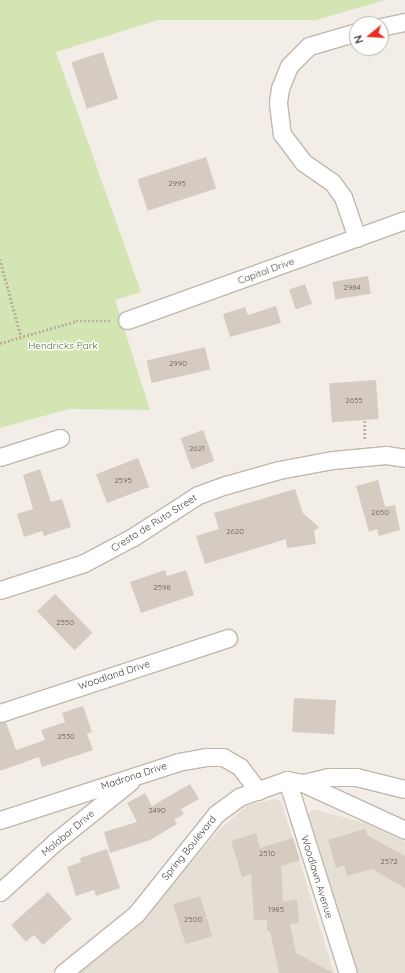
<!DOCTYPE html>
<style>
body{margin:0}
#map{position:relative;width:405px;height:973px;overflow:hidden;background:#f2eee7;font-family:Quicksand,sans-serif}
div>[style]{position:absolute}
.residential>*{inset:0;background:#e6dfd5}
.green>*{inset:0;background:#d3e5b2}
.building>*{inset:0;background:#d6cbc0;transform-origin:0 0}
.path>*{height:2.5px;margin-top:-1.25px;transform-origin:0;background:repeating-linear-gradient(90deg,#beae9c 0 2px,transparent 0 4px)}
.roads{filter:drop-shadow(1px 0 #c0b7ad) drop-shadow(-1px 0 #c0b7ad) drop-shadow(0 1px #c0b7ad) drop-shadow(0 -1px #c0b7ad)}
.minor>*{height:17px;margin:-8.5px;padding:0 8.5px;transform-origin:8.5px;border-radius:8.5px;background:#fff}
span{translate:-50% -50%;white-space:nowrap;text-align:center;line-height:1.15;-webkit-text-stroke:3px #fff;paint-order:stroke}
.number-label{font-size:8px;color:#696058}
.number-label span{-webkit-text-stroke-width:0}
.street-label{font-size:10px;color:#453d36}
.park-label{font-size:10px;color:#4f732d}
.north{position:absolute;left:349px;top:16px;width:40px;height:40px;box-sizing:border-box;background:#fff;border:1px solid #b5b1af;border-radius:50%;rotate:252deg;font-size:11px;font-weight:700;line-height:16px;text-align:center;color:#453d36}
.north::after{content:'';display:block;margin:auto;width:14px;height:18px;background:#ee2a22;clip-path:polygon(50% 0,100% 100%,50% 72%,0 100%)}
</style>
<div id="map">
<div class="residential">
<div style="clip-path:polygon(274px 799px,281px 801px,334px 973px,76px 973px,133px 931px,218px 831px,246px 806px)"></div>
<div style="clip-path:polygon(313px 809px,365px 823px,405px 842px,405px 973px,358px 973px,308px 814px)"></div>
</div>
<div class="green">
<div style="clip-path:polygon(0 0,385px 0,316px 20px,158px 20px,56px 52px,141px 292px,115px 300px,150px 410px,69px 409px,0 428px)"></div>
</div>
<div class="building">
<div style="left:103px;top:52px;width:49px;height:33px;rotate:72deg"></div>
<div style="left:206px;top:157px;width:33px;height:72px;rotate:72deg"></div>
<div style="left:368px;top:276px;width:18px;height:36px;rotate:81deg"></div>
<div style="left:305px;top:284px;width:21px;height:17px;rotate:71deg"></div>
<div style="clip-path:polygon(276px 306px,281px 323px,230px 337px,223px 314px,245px 307px,248px 315px)"></div>
<div style="left:205px;top:347px;width:23px;height:60px;rotate:77deg"></div>
<div style="left:376px;top:380px;width:39px;height:47px;rotate:86deg"></div>
<div style="left:203px;top:430px;width:33px;height:24px;rotate:70deg"></div>
<div style="left:138px;top:458px;width:31px;height:45px;rotate:69deg"></div>
<div style="clip-path:polygon(40px 469px,51px 502px,62px 499px,71px 527px,44px 536px,42px 531px,24px 537px,17px 514px,33px 509px,23px 475px)"></div>
<div style="clip-path:polygon(378px 480px,385px 507px,395px 505px,400px 530px,379px 536px,377px 529px,369px 532px,356px 486px)"></div>
<div style="clip-path:polygon(295px 489px,303px 513px,319px 527px,314px 531px,316px 544px,287px 548px,286px 539px,205px 564px,196px 536px,219px 529px,214px 513px)"></div>
<div style="clip-path:polygon(165px 570px,167px 576px,186px 570px,194px 595px,141px 613px,130px 582px)"></div>
<div style="left:55px;top:594px;width:54px;height:25px;rotate:46deg"></div>
<div style="left:294px;top:698px;width:42px;height:34px;rotate:3deg"></div>
<div style="clip-path:polygon(83px 706px,92px 732px,87px 734px,93px 750px,42px 767px,39px 757px,0 771px,0 723px,6px 722px,16px 750px,45px 740px,41px 730px,65px 722px,62px 713px)"></div>
<div style="clip-path:polygon(190px 784px,199px 799px,181px 809px,184px 814px,174px 820px,177px 824px,150px 840px,110px 853px,104px 832px,137px 822px,127px 803px,145px 793px,152px 806px)"></div>
<div style="clip-path:polygon(365px 829px,367px 835px,405px 856px,405px 888px,372px 869px,347px 876px,344px 865px,336px 868px,328px 840px)"></div>
<div style="clip-path:polygon(256px 833px,260px 848px,293px 838px,300px 860px,281px 866px,283px 901px,297px 900px,299px 923px,290px 924px,296px 953px,333px 973px,279px 973px,270px 931px,267px 931px,267px 920px,254px 920px,251px 874px,242px 877px,231px 841px)"></div>
<div style="clip-path:polygon(107px 849px,120px 888px,96px 896px,94px 890px,76px 896px,67px 867px,81px 862px,80px 858px)"></div>
<div style="clip-path:polygon(48px 892px,72px 919px,43px 945px,34px 935px,26px 942px,11px 925px)"></div>
<div style="left:200px;top:896px;width:42px;height:28px;rotate:73deg"></div>
</div>
<div class="path">
<div style="left:0;top:259px;width:80px;rotate:74.7deg"></div>
<div style="left:0;top:343px;width:79px;rotate:-16.1deg"></div>
<div style="left:76px;top:321px;width:34px"></div>
<div style="left:365px;top:421px;width:18px;rotate:90deg"></div>
</div>
<div class="roads">
<div class="minor">
<div style="left:381px;top:27px;width:25px;rotate:-12deg"></div>
<div style="left:357px;top:32px;width:50px;rotate:163.7deg"></div>
<div style="left:309px;top:46px;width:28px;rotate:135deg"></div>
<div style="left:289px;top:66px;width:24px;rotate:112deg"></div>
<div style="left:280px;top:88px;width:15px;rotate:98deg"></div>
<div style="left:278px;top:103px;width:31px;rotate:83deg"></div>
<div style="left:282px;top:134px;width:35px;rotate:53deg"></div>
<div style="left:303px;top:162px;width:35px;rotate:35deg"></div>
<div style="left:332px;top:182px;width:19px;rotate:54deg"></div>
<div style="left:343px;top:197px;width:43px;rotate:71.1deg"></div>
<div style="left:127px;top:320px;width:295px;rotate:-19.8deg"></div>
<div style="left:0;top:457px;width:63px;rotate:-17.6deg"></div>
<div style="left:0;top:590px;width:88px;rotate:-17.8deg"></div>
<div style="left:84px;top:563px;width:55px;rotate:-28deg"></div>
<div style="left:133px;top:537px;width:77px;rotate:-32.9deg"></div>
<div style="left:198px;top:495px;width:30px;rotate:-20deg"></div>
<div style="left:226px;top:485px;width:55px;rotate:-15.8deg"></div>
<div style="left:279px;top:470px;width:55px;rotate:-10.5deg"></div>
<div style="left:333px;top:460px;width:53px;rotate:-5.4deg"></div>
<div style="left:386px;top:455px;width:19px;rotate:9deg"></div>
<div style="left:0;top:713px;width:240px;rotate:-18.2deg"></div>
<div style="left:287px;top:780px;width:202px;rotate:72.5deg"></div>
<div style="left:303px;top:783px;width:26px;rotate:-13deg"></div>
<div style="left:328px;top:777px;width:28px"></div>
<div style="left:356px;top:777px;width:50px;rotate:13.8deg"></div>
<div style="left:0;top:820px;width:187px;rotate:-18deg"></div>
<div style="left:178px;top:762px;width:28px;rotate:-10deg"></div>
<div style="left:206px;top:757px;width:17px"></div>
<div style="left:223px;top:757px;width:20px;rotate:30deg"></div>
<div style="left:240px;top:767px;width:30px;rotate:53deg"></div>
<div style="left:0;top:892px;width:74px;rotate:-42.3deg"></div>
<div style="left:55px;top:842px;width:96px;rotate:-38.7deg"></div>
<div style="left:63px;top:973px;width:94px;rotate:-38.9deg"></div>
<div style="left:136px;top:914px;width:128px;rotate:-51.3deg"></div>
<div style="left:216px;top:814px;width:29px;rotate:-36deg"></div>
<div style="left:239px;top:797px;width:51px;rotate:-19.5deg"></div>
<div style="left:287px;top:780px;width:16px;rotate:11deg"></div>
<div style="left:303px;top:783px;width:112px;rotate:24.7deg"></div>
</div>
</div>
<div class="number-label">
<span style="left:177px;top:184px">2995</span>
<span style="left:352px;top:288px">2984</span>
<span style="left:178px;top:364px">2990</span>
<span style="left:354px;top:401px">2655</span>
<span style="left:197px;top:449px">2621</span>
<span style="left:123px;top:481px">2595</span>
<span style="left:380px;top:513px">2650</span>
<span style="left:235px;top:532px">2620</span>
<span style="left:162px;top:588px">2598</span>
<span style="left:65px;top:623px">2550</span>
<span style="left:66px;top:737px">2530</span>
<span style="left:157px;top:811px">2490</span>
<span style="left:267px;top:854px">2510</span>
<span style="left:389px;top:862px">2572</span>
<span style="left:276px;top:910px">1985</span>
<span style="left:193px;top:920px">2500</span>
</div>
<div class="street-label">
<span style="left:266px;top:271px;rotate:-20deg">Capital Drive</span>
<span style="left:154px;top:523px;rotate:-32deg">Cresta de Ruta Street</span>
<span style="left:114px;top:675px;rotate:-18deg">Woodland Drive</span>
<span style="left:134px;top:776px;rotate:-18deg">Madrona Drive</span>
<span style="left:68px;top:833px;rotate:-40deg">Malabar Drive</span>
<span style="left:189px;top:848px;rotate:-51deg">Spring Boulevard</span>
<span style="left:317px;top:877px;rotate:73deg">Woodlawn Avenue</span>
</div>
<div class="park-label">
<span style="left:63px;top:346px">Hendricks Park</span>
</div>
<div class="north">N</div>
</div>
